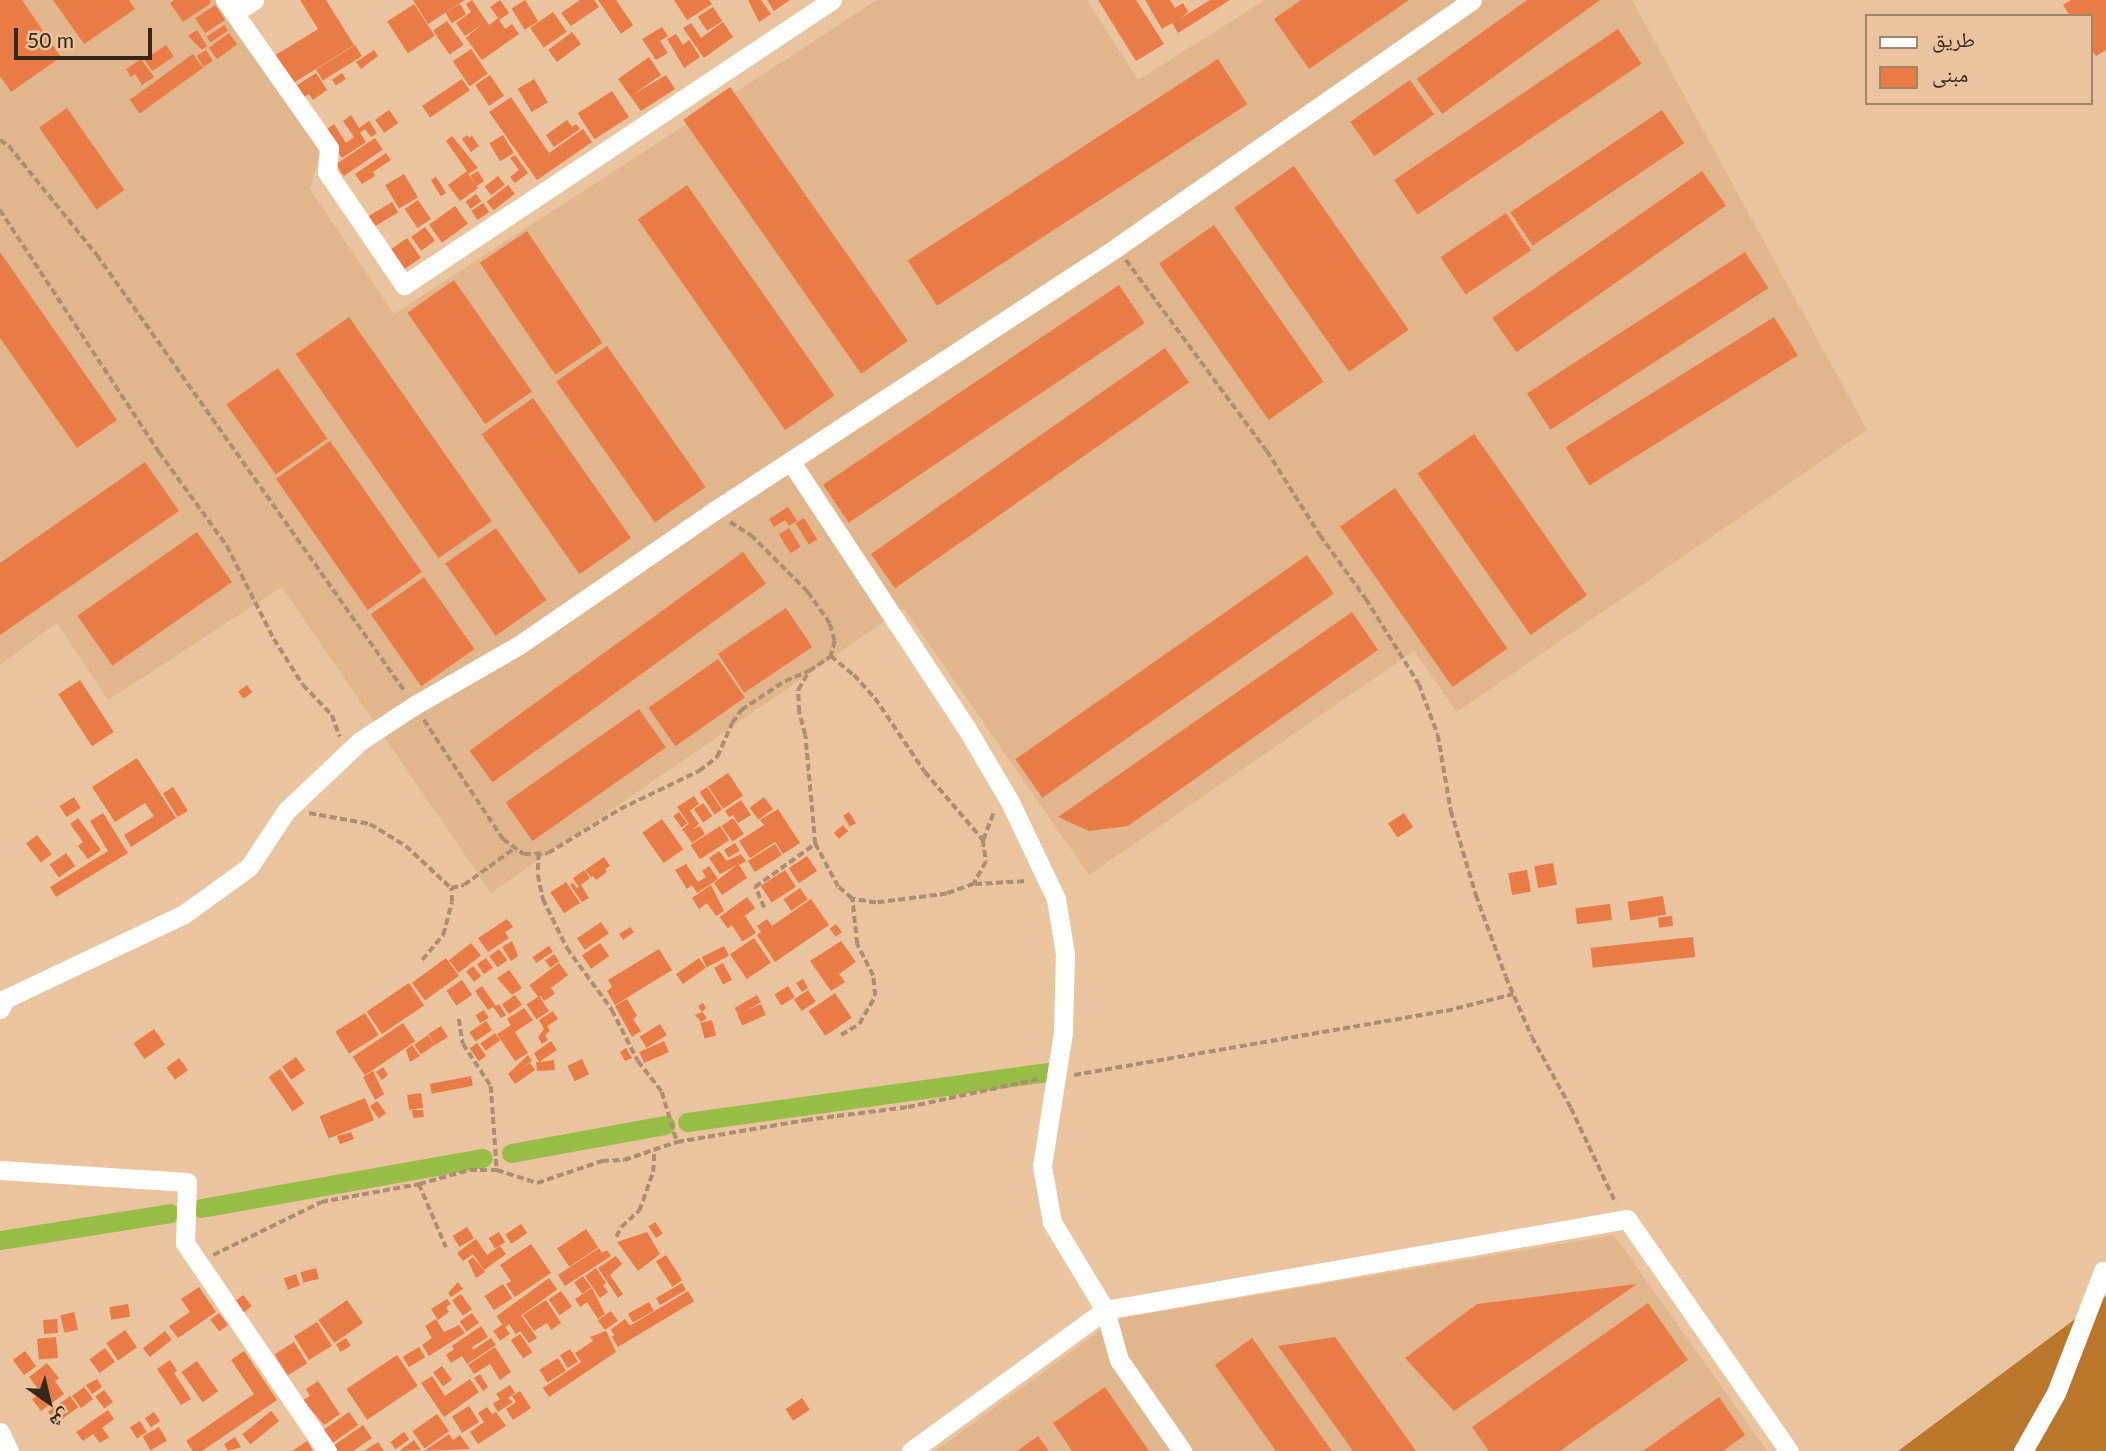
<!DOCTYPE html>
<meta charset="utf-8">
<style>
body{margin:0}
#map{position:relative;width:2106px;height:1451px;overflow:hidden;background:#eac39f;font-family:Lato,"Noto Naskh Arabic",sans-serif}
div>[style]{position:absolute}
.built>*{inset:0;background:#e2b68d}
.forest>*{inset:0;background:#ba772c}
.canal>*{height:19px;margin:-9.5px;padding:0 9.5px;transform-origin:9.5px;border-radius:9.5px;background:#98bd46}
.building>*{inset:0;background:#e97b46;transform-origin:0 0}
.path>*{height:3.5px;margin-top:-1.75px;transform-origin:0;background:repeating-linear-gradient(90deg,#ab8d70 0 7px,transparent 0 10.5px)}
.minor>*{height:19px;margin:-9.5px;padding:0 9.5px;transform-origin:9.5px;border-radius:9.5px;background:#fff}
span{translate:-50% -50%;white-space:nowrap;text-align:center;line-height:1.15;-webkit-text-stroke:5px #eac39f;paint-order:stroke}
.legend{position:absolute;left:1865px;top:14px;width:228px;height:91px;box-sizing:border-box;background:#eac39f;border:2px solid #a28569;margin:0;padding:9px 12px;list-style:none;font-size:21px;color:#362819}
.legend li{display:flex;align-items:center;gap:14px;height:35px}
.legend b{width:35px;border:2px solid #a28569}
.north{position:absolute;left:14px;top:1367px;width:70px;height:70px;-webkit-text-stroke:5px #eac39f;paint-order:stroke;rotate:146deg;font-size:19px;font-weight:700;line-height:28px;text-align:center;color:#362819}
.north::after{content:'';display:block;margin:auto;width:24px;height:32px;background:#362819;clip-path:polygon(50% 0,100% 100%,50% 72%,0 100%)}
.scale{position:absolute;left:14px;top:28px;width:138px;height:32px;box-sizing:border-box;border:4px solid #362819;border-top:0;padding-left:9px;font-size:21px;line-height:24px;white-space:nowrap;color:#362819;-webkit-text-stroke:5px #eac39f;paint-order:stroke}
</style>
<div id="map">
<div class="built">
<div style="clip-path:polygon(0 0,221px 0,322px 146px,310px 189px,394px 314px,877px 0,1087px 0,1138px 80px,1265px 0,1632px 0,1867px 430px,1457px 712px,1414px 651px,1089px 875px,904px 608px,491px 893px,282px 587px,108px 700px,57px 623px,0 665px)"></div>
<div style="clip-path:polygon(1614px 1235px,1767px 1451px,935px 1451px,1116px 1319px)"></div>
</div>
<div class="forest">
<div style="clip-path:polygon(2106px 1296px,2106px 1451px,1898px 1451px)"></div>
</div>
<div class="canal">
<div style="left:687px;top:1122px;width:372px;rotate:-7.9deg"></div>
<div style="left:511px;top:1153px;width:157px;rotate:-10.3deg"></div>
<div style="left:201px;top:1208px;width:286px;rotate:-10.1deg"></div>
<div style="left:0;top:1240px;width:172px;rotate:-9deg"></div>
</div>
<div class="building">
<div style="clip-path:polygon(0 0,22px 0,61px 57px,11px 92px,0 76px)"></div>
<div style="clip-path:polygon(53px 0,129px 0,135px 9px,84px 44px)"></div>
<div style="clip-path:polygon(174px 0,210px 0,211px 3px,183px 22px,170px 3px)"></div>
<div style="clip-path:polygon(300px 0,326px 0,354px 45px,292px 84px,274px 56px,318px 29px)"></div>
<div style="clip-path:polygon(413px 0,465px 0,428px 24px)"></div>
<div style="clip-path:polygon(472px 0,489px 25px,498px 18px,505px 29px,512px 24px,519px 34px,482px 60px,466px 38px,481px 25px,465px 36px,456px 23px,471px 12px,466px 4px)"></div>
<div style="left:500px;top:0;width:16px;height:12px;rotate:55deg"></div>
<div style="left:525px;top:0;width:25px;height:16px;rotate:58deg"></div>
<div style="clip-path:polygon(580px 0,594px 0,599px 7px,571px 26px,561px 13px)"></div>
<div style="clip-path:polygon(598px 0,616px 0,633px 25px,621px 34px)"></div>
<div style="clip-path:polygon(674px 0,709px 0,712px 4px,687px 20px)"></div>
<div style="clip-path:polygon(748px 0,761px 0,771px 14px,759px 22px)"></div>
<div style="clip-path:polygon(767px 0,790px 0,774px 11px)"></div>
<div style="clip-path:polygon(1098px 0,1136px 0,1164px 44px,1136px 61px)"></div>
<div style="clip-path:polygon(1145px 0,1170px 0,1175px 8px,1183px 3px,1188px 12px,1181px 18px,1210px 0,1230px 0,1178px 33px,1172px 23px,1162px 29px)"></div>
<div style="clip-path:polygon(1301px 0,1409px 0,1309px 69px,1274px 19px)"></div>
<div style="clip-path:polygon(1527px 0,1600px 0,1442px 114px,1417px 79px)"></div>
<div style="clip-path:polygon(2071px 0,2106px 0,2106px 50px,2096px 56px,2090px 48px,2090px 16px,2070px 16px,2063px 5px)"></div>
<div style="left:414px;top:4px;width:38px;height:32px;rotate:57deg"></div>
<div style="left:460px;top:4px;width:12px;height:17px;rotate:59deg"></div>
<div style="left:215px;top:5px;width:18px;height:24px;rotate:56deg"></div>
<div style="left:713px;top:7px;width:17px;height:18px;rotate:57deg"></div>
<div style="left:553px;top:12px;width:24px;height:28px;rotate:55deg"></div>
<div style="left:447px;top:21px;width:29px;height:17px;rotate:55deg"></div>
<div style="clip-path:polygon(723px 22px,733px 37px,704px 58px,683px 28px,691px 23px,701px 38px)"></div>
<div style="left:224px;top:25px;width:7px;height:21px;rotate:56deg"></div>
<div style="clip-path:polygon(662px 27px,668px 36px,660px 41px,668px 53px,656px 60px,642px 39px)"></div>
<div style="left:1618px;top:29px;width:42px;height:270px;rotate:56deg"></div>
<div style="clip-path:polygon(197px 30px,207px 46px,202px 50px,188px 36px)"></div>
<div style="left:572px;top:32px;width:15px;height:30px;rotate:53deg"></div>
<div style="left:229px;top:33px;width:14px;height:25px;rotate:54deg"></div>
<div style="clip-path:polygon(676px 34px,683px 45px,689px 40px,700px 57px,684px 68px,667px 39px)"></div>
<div style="left:166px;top:45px;width:14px;height:26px;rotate:56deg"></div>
<div style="left:355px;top:45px;width:13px;height:46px;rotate:58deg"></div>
<div style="left:471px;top:49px;width:30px;height:22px;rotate:56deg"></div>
<div style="left:206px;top:50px;width:13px;height:11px;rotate:58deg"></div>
<div style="clip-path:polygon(374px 50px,378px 56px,361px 69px,356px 62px)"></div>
<div style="left:193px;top:54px;width:17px;height:78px;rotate:54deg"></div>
<div style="clip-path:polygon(649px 57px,661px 75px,634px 94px,666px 75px,675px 89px,641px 111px,618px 79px)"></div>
<div style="clip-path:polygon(141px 59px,154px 77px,142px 85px,135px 74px,131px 77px,126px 69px)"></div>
<div style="left:1218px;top:59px;width:54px;height:370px;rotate:57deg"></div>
<div style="clip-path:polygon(316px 73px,327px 90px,313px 100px,309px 94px,304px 97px,296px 86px)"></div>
<div style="left:342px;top:73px;width:7px;height:12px;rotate:56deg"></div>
<div style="left:490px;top:75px;width:25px;height:18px;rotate:56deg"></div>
<div style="left:462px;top:79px;width:14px;height:48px;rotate:56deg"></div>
<div style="left:534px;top:79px;width:27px;height:19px;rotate:59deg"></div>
<div style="left:1410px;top:80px;width:42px;height:73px;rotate:55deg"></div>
<div style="left:730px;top:87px;width:310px;height:57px;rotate:55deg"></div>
<div style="left:612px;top:91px;width:31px;height:41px;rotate:57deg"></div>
<div style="clip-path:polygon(511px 97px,549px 153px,583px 129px,592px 142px,537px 180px,489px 112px)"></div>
<div style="left:67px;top:108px;width:100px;height:34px;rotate:55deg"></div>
<div style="left:389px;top:110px;width:16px;height:17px;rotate:55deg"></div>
<div style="left:1662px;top:110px;width:40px;height:183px;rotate:56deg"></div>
<div style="clip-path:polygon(351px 115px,359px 128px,369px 121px,377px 133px,371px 137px,365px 129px,360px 133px,366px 142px,342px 158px,324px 131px,334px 124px,346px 143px,354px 137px,343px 121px)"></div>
<div style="clip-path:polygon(567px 120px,572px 127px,576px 124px,580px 129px,554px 147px,546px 135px)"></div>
<div style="clip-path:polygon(467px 135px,469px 138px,472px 136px,479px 146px,471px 152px,462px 139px)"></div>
<div style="left:503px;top:135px;width:21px;height:16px;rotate:59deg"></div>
<div style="clip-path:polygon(452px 136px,478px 168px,468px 174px,478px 188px,460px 201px,448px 185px,467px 171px,446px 141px)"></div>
<div style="left:375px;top:138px;width:14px;height:47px;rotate:56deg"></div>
<div style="clip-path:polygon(386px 153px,391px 160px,373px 172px,375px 176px,362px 184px,355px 174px)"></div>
<div style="clip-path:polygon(515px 155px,528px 173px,515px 183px,510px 177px,519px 170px,510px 158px)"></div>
<div style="left:1294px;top:166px;width:200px;height:73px;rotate:55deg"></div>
<div style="left:478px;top:171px;width:12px;height:9px;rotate:59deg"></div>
<div style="left:1702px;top:171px;width:42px;height:256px;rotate:55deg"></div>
<div style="left:404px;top:174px;width:27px;height:22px;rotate:59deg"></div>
<div style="left:498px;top:176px;width:11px;height:17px;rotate:52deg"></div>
<div style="left:436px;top:177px;width:19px;height:6px;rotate:58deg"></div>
<div style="left:508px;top:185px;width:11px;height:27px;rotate:52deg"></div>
<div style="left:687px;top:185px;width:257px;height:60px;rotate:55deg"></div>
<div style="left:476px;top:194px;width:9px;height:13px;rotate:54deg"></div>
<div style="left:418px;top:200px;width:23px;height:16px;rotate:56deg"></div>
<div style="left:392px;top:202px;width:12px;height:28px;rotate:59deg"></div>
<div style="left:483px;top:203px;width:11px;height:14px;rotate:56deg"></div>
<div style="left:455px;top:206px;width:22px;height:32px;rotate:54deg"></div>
<div style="left:1506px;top:213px;width:45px;height:79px;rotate:56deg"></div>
<div style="left:1214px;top:225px;width:191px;height:67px;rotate:55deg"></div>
<div style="left:425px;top:227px;width:17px;height:17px;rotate:54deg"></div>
<div style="left:527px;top:231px;width:135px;height:57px;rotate:56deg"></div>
<div style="left:407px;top:238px;width:24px;height:21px;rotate:55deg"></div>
<div style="clip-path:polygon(0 252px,117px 420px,77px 448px,0 338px)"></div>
<div style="left:1745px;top:252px;width:43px;height:260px;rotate:57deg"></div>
<div style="left:454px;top:280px;width:136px;height:57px;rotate:55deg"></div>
<div style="left:1119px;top:285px;width:46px;height:357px;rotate:56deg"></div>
<div style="left:349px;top:317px;width:249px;height:65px;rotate:55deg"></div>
<div style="left:1774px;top:317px;width:45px;height:246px;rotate:58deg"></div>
<div style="left:607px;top:346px;width:172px;height:62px;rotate:55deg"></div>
<div style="left:1165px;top:348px;width:42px;height:359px;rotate:55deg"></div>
<div style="left:278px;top:368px;width:86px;height:63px;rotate:55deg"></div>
<div style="left:533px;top:398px;width:171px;height:63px;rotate:55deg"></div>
<div style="left:1474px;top:434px;width:197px;height:69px;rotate:55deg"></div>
<div style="left:330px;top:441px;width:160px;height:66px;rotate:55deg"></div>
<div style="clip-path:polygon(145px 462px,179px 511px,0 635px,0 563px)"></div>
<div style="left:1395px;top:488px;width:196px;height:67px;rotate:55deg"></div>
<div style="clip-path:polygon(788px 507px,797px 521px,789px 526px,785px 520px,774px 527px,769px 519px)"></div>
<div style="left:804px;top:518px;width:25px;height:10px;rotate:58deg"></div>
<div style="left:496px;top:528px;width:88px;height:62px;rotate:55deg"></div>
<div style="left:789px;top:528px;width:22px;height:12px;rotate:58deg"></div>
<div style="left:197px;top:532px;width:61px;height:146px;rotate:55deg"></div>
<div style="left:743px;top:552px;width:39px;height:338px;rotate:54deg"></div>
<div style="left:1307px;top:555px;width:47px;height:356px;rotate:55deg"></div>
<div style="left:424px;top:577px;width:88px;height:65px;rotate:55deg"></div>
<div style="left:786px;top:608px;width:47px;height:82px;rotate:56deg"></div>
<div style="clip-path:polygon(1352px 612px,1378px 650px,1128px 826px,1089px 831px,1058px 817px)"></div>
<div style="left:718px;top:659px;width:47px;height:85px;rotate:55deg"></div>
<div style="left:80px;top:680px;width:62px;height:26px;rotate:57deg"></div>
<div style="left:247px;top:685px;width:9px;height:11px;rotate:54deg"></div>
<div style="left:639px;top:709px;width:47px;height:163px;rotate:55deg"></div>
<div style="clip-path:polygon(137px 758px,176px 818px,131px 847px,124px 835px,154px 816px,145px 803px,115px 822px,92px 787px)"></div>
<div style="left:728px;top:773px;width:27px;height:24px;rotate:56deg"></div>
<div style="left:173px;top:787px;width:28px;height:12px;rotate:58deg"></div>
<div style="left:707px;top:787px;width:27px;height:9px;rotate:56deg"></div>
<div style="clip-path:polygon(694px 796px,699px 804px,688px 812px,690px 811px,699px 824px,692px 830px,700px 826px,705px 834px,692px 843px,682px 829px,689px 824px,677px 807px)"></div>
<div style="left:74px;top:797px;width:13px;height:17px;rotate:58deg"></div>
<div style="left:764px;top:797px;width:15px;height:18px;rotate:53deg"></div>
<div style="clip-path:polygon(741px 800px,751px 815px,738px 823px,733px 815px,729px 817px,725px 811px)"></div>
<div style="left:703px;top:803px;width:16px;height:11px;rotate:55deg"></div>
<div style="clip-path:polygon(778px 809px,800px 843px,783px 854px,775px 842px,750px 858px,739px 841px,764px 825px,760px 820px)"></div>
<div style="left:679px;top:812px;width:14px;height:7px;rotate:54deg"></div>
<div style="left:849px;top:812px;width:13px;height:7px;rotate:58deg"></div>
<div style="clip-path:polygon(103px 813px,128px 853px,56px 897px,50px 887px,108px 851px,90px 821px)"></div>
<div style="left:1404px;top:813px;width:17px;height:19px;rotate:57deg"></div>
<div style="clip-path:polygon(78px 818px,101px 850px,88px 859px,78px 846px,83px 842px,70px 824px)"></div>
<div style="left:733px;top:818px;width:19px;height:14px;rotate:55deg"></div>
<div style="left:662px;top:819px;width:37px;height:24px;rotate:55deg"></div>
<div style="left:843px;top:825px;width:8px;height:12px;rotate:50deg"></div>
<div style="left:720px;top:826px;width:17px;height:35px;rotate:57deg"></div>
<div style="left:37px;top:835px;width:24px;height:14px;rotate:52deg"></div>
<div style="left:735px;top:843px;width:9px;height:13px;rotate:58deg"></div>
<div style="left:775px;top:844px;width:13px;height:32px;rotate:58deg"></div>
<div style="clip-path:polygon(719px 851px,727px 861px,741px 854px,746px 861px,739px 865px,747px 878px,722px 895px,714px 883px,737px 865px,720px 874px,709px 858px)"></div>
<div style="left:66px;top:853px;width:16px;height:20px;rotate:55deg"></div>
<div style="left:807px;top:856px;width:18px;height:22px;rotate:56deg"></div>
<div style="clip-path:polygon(604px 857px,610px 866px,605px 869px,607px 872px,596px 880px,593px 876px,591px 877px,585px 870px)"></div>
<div style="left:1553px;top:863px;width:22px;height:19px;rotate:80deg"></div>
<div style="clip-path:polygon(686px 864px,698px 882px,706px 877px,702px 871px,709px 866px,718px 879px,697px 893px,692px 885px,687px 889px,675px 870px)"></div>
<div style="left:584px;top:870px;width:10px;height:14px;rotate:53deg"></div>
<div style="left:785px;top:870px;width:20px;height:29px;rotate:57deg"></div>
<div style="left:1527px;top:870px;width:22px;height:19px;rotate:80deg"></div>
<div style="left:566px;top:882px;width:25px;height:19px;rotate:56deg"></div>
<div style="clip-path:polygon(573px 883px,577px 888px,581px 885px,589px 898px,582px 902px,570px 885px)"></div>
<div style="clip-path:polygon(711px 885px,724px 911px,716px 916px,707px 903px,699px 909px,692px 898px)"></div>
<div style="left:800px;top:888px;width:14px;height:20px;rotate:56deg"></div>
<div style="left:1663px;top:896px;width:19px;height:36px;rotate:81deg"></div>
<div style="left:747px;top:897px;width:14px;height:34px;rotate:54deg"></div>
<div style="clip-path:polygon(811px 899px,829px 925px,775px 962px,757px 935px,761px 932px,757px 926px,767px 919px,772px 926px)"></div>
<div style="left:1610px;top:904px;width:16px;height:35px;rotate:83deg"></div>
<div style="left:745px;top:916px;width:20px;height:16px;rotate:57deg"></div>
<div style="left:1672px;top:916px;width:10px;height:14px;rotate:84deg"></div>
<div style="clip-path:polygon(507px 919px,513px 927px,505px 932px,509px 938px,488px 952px,478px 938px)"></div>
<div style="left:601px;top:922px;width:14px;height:29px;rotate:56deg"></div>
<div style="left:836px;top:924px;width:10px;height:8px;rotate:53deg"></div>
<div style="clip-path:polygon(630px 927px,634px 932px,623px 940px,619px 934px)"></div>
<div style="left:1693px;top:937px;width:20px;height:103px;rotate:84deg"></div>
<div style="left:754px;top:938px;width:30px;height:29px;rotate:56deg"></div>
<div style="clip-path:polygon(512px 941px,518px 956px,511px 961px,502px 947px)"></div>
<div style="clip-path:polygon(841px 941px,856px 962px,839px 974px,845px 982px,831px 991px,810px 961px)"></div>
<div style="left:471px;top:943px;width:16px;height:28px;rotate:52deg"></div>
<div style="left:600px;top:943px;width:16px;height:22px;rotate:55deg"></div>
<div style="left:549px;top:946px;width:7px;height:20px;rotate:56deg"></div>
<div style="left:724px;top:946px;width:11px;height:25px;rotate:63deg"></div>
<div style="left:499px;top:949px;width:14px;height:12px;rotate:54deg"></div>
<div style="clip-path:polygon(659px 949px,672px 970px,615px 1005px,607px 991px,612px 987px,608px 980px)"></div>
<div style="left:554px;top:954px;width:9px;height:11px;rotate:54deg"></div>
<div style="left:446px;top:958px;width:22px;height:42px;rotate:54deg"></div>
<div style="left:486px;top:958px;width:12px;height:11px;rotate:55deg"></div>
<div style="left:699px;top:958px;width:12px;height:28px;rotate:55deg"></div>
<div style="left:559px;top:963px;width:15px;height:37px;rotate:53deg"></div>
<div style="left:723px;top:963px;width:19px;height:10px;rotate:62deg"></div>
<div style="left:473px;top:966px;width:13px;height:9px;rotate:51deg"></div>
<div style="clip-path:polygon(509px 970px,522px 988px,512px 995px,497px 978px)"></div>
<div style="clip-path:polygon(803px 979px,808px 988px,802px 992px,796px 983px)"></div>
<div style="left:462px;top:980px;width:18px;height:19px;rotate:56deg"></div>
<div style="left:409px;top:983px;width:27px;height:51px;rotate:56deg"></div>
<div style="clip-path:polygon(482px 986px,496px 1006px,499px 1004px,506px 1015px,501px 1018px,493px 1007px,488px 1010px,475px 991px)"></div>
<div style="left:788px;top:986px;width:13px;height:16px;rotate:58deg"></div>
<div style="left:551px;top:988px;width:7px;height:13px;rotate:56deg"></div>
<div style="left:808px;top:990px;width:14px;height:17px;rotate:56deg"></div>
<div style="left:835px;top:993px;width:30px;height:32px;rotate:56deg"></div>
<div style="left:515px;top:995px;width:12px;height:16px;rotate:55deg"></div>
<div style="left:757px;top:995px;width:8px;height:26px;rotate:60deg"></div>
<div style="left:539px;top:996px;width:18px;height:15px;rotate:56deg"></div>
<div style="clip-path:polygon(627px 999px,637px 1016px,633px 1019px,641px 1031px,632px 1037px,615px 1006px)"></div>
<div style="clip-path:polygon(703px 1003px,706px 1008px,702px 1012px,707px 1018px,701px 1022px,695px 1015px,702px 1012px,698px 1006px)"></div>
<div style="left:761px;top:1004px;width:12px;height:26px;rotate:66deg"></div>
<div style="clip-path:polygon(524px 1008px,533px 1020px,515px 1032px,528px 1053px,515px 1061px,497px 1034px,511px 1025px,507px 1019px)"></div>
<div style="left:484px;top:1010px;width:9px;height:10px;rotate:58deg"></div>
<div style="clip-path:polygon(553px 1011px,558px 1019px,547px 1026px,550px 1031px,545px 1035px,548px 1040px,542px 1044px,538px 1037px,544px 1029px,539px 1020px)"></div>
<div style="left:365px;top:1013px;width:26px;height:35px;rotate:58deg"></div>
<div style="left:712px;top:1020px;width:16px;height:12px;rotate:75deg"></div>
<div style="left:486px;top:1021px;width:11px;height:20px;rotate:56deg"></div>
<div style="left:403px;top:1023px;width:22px;height:61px;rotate:56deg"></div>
<div style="left:660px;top:1024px;width:13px;height:24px;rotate:58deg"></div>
<div style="left:441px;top:1026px;width:13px;height:15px;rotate:58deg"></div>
<div style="left:154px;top:1029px;width:19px;height:25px;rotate:55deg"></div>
<div style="left:495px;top:1033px;width:9px;height:18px;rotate:54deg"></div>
<div style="left:428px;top:1035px;width:12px;height:17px;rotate:55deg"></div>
<div style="clip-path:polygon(551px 1041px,557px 1050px,539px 1062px,554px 1060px,555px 1070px,537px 1071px,536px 1062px,539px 1062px,534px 1053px)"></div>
<div style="left:664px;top:1041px;width:12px;height:27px;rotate:66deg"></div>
<div style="left:477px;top:1043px;width:16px;height:9px;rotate:55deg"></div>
<div style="clip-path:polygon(412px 1045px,420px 1056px,410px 1062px,406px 1050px)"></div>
<div style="clip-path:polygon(626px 1048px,632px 1058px,625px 1061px,620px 1052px)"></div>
<div style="clip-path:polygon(528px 1055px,532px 1061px,520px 1069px,530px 1063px,535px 1070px,515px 1084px,508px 1074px)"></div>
<div style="left:296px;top:1057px;width:16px;height:17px;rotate:55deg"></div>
<div style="left:179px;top:1058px;width:15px;height:16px;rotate:53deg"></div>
<div style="left:582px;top:1059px;width:17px;height:16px;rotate:65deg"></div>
<div style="clip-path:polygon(383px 1067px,388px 1075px,382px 1080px,376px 1072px)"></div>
<div style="left:280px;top:1069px;width:42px;height:14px;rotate:55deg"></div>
<div style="clip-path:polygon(373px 1071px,384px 1094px,375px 1100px,363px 1077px)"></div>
<div style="left:471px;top:1076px;width:10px;height:42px;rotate:79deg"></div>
<div style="left:421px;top:1093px;width:15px;height:14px;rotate:82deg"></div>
<div style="left:365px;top:1098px;width:24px;height:49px;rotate:68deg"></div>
<div style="left:377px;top:1101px;width:15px;height:9px;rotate:53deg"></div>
<div style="clip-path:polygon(412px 1110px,423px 1110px,424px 1117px,413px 1118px)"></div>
<div style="clip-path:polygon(351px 1132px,354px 1139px,340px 1144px,337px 1136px)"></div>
<div style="left:655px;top:1222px;width:14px;height:8px;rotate:56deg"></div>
<div style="left:521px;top:1224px;width:11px;height:19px;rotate:56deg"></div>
<div style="left:467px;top:1227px;width:13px;height:17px;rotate:58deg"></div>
<div style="left:586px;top:1229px;width:22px;height:35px;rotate:56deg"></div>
<div style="left:499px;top:1232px;width:12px;height:12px;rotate:59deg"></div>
<div style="clip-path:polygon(647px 1232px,660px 1254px,638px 1271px,617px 1242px)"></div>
<div style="clip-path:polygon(476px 1239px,487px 1255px,500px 1246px,506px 1254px,484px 1270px,473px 1254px,463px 1261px,457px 1253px)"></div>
<div style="clip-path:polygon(531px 1244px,551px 1273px,515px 1297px,506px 1284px,511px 1281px,500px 1265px)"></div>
<div style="clip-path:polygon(599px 1248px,602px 1253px,607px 1250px,611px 1256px,565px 1286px,558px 1275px)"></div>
<div style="left:666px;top:1255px;width:30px;height:12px;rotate:57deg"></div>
<div style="clip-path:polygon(616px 1256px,622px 1264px,610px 1275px,623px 1294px,618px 1298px,598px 1268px)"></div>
<div style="clip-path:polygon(473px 1257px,485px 1272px,476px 1278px,468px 1261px)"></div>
<div style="left:316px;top:1268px;width:11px;height:16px;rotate:75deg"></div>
<div style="clip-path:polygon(596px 1268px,606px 1283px,603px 1285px,608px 1292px,600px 1298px,585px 1276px)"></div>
<div style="left:296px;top:1274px;width:12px;height:13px;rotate:70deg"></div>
<div style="left:583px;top:1276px;width:14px;height:11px;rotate:54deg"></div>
<div style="left:549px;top:1278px;width:14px;height:65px;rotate:54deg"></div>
<div style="clip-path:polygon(458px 1282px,463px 1289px,451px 1297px,448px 1293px)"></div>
<div style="left:682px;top:1283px;width:8px;height:30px;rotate:60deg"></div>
<div style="left:503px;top:1284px;width:17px;height:22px;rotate:57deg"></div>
<div style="clip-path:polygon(1637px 1284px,1454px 1411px,1405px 1358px,1477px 1304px)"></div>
<div style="clip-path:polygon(199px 1287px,216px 1312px,178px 1338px,169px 1326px,190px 1312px,181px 1299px)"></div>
<div style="clip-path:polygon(592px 1288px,605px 1314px,598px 1319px,587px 1302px,580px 1307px,575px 1299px)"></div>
<div style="left:561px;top:1291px;width:19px;height:15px;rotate:55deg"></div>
<div style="left:688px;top:1291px;width:12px;height:89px;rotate:59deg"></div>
<div style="left:461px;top:1294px;width:19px;height:11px;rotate:55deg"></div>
<div style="left:243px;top:1295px;width:14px;height:11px;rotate:51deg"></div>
<div style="clip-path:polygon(447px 1299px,451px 1304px,446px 1307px,449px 1312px,438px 1320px,431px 1309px)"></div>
<div style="left:347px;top:1300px;width:28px;height:35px;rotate:55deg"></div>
<div style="clip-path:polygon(546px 1300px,561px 1323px,551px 1330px,547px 1323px,534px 1331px,523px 1315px)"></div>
<div style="left:649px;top:1302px;width:10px;height:24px;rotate:61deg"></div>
<div style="clip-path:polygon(1648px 1303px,1688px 1360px,1560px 1451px,1489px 1451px,1472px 1427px)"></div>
<div style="left:128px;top:1304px;width:13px;height:19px;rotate:81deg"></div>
<div style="left:611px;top:1311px;width:12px;height:16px;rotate:55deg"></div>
<div style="left:74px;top:1312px;width:18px;height:14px;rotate:77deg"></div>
<div style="left:219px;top:1313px;width:15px;height:11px;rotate:53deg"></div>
<div style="left:472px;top:1313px;width:12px;height:15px;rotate:55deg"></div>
<div style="clip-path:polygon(521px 1315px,537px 1338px,529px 1343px,520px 1331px,516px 1334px,509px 1324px)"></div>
<div style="left:57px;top:1319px;width:14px;height:14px;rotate:86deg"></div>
<div style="clip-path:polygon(436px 1319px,444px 1332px,459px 1325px,465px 1333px,429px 1356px,422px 1345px,432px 1338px,425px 1326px)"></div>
<div style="left:625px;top:1319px;width:10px;height:18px;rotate:53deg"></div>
<div style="left:317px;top:1322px;width:28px;height:27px;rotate:58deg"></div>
<div style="left:503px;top:1324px;width:12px;height:12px;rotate:55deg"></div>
<div style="clip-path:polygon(481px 1326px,488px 1337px,472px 1347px,473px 1350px,491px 1338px,496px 1345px,467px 1364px,462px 1356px,451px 1363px,446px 1355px,454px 1349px,452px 1346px)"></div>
<div style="left:125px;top:1330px;width:21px;height:23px;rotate:55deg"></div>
<div style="left:165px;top:1331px;width:11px;height:28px;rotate:52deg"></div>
<div style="clip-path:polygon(606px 1331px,616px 1352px,549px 1397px,543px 1388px,581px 1362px,575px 1353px,593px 1341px,590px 1337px)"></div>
<div style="left:520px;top:1334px;width:22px;height:11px;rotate:56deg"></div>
<div style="left:56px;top:1337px;width:21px;height:19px;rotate:85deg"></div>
<div style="clip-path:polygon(1335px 1337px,1416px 1451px,1353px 1451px,1278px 1346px)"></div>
<div style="left:346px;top:1338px;width:9px;height:12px;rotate:58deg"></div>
<div style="clip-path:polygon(1252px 1338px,1332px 1451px,1276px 1451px,1215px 1365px)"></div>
<div style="left:294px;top:1342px;width:25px;height:23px;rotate:58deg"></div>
<div style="left:419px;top:1347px;width:12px;height:19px;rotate:59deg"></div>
<div style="clip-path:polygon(495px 1347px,511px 1372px,500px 1380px,490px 1364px,474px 1374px,468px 1365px)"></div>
<div style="left:105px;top:1348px;width:17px;height:19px;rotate:54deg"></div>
<div style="left:570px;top:1349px;width:15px;height:12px;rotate:58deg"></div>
<div style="left:25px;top:1351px;width:19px;height:15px;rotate:54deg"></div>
<div style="clip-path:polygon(244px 1351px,277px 1400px,202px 1451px,193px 1451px,186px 1441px,254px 1394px,231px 1360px)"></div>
<div style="left:397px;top:1355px;width:37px;height:61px;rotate:56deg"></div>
<div style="left:558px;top:1358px;width:15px;height:22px;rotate:58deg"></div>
<div style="clip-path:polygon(170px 1360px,177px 1371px,174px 1373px,191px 1399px,181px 1405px,157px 1369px)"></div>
<div style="left:197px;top:1361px;width:37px;height:19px;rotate:55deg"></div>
<div style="clip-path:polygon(47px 1363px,59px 1378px,55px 1381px,64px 1394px,41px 1411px,32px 1399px,41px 1393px,29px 1377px)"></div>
<div style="left:442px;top:1366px;width:17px;height:11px;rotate:54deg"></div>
<div style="clip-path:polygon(480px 1374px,488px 1387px,483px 1391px,474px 1378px)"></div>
<div style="clip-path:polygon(432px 1376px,445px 1396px,470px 1379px,479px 1392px,444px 1417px,421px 1383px)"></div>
<div style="clip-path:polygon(97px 1379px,102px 1387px,92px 1394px,86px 1385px)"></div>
<div style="clip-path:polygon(318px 1381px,340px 1414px,324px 1425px,303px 1400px,310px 1396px,306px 1389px)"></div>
<div style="clip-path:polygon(510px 1385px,515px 1393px,508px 1398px,513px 1402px,498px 1412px,493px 1404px,500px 1399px,496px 1394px)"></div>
<div style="left:84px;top:1387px;width:15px;height:15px;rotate:53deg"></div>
<div style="clip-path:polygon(1105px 1387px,1149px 1451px,1072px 1451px,1053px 1423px)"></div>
<div style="left:104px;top:1390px;width:15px;height:11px;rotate:53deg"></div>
<div style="clip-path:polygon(520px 1391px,531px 1408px,513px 1420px,506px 1409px,516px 1402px,512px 1396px)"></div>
<div style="left:70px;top:1396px;width:14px;height:27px;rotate:54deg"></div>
<div style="clip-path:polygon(1719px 1397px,1745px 1435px,1723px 1451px,1643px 1451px)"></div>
<div style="left:802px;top:1398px;width:14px;height:20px;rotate:56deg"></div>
<div style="left:469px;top:1406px;width:19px;height:20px;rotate:58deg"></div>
<div style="clip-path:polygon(487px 1407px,492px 1414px,496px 1412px,506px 1426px,478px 1444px,470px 1432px,484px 1422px,478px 1413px)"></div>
<div style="clip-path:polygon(108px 1410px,114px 1419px,102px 1428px,109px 1437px,100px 1443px,93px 1434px,83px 1441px,76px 1432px)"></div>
<div style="left:271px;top:1411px;width:13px;height:37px;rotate:51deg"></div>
<div style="left:154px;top:1412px;width:11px;height:11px;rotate:56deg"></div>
<div style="left:349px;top:1412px;width:16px;height:37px;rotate:55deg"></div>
<div style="left:437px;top:1414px;width:21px;height:30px;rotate:55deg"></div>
<div style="left:140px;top:1421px;width:13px;height:12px;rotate:58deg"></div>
<div style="clip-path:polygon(363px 1425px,372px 1438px,353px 1451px,336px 1451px,333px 1446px)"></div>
<div style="left:159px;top:1427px;width:16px;height:19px;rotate:60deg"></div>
<div style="left:404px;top:1432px;width:9px;height:17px;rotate:54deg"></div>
<div style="clip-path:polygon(449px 1434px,453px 1440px,460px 1435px,470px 1449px,424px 1451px)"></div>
<div style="clip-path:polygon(1038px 1436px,1049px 1451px,1017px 1451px)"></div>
<div style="clip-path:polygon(235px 1437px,241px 1447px,228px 1451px,224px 1444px)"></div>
<div style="clip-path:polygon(414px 1440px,421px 1450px,399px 1451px)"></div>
<div style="clip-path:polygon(307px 1441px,313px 1451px,292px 1451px)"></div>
<div style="clip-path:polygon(378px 1442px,384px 1451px,364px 1451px)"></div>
</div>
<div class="path">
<div style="left:0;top:140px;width:11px;rotate:34deg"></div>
<div style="left:9px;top:146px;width:140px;rotate:51.1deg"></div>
<div style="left:97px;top:255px;width:532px;rotate:54.79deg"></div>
<div style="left:0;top:210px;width:290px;rotate:56.7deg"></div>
<div style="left:159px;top:452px;width:116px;rotate:54.1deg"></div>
<div style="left:227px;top:546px;width:104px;rotate:63.2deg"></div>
<div style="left:274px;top:639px;width:54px;rotate:57.8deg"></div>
<div style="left:303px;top:685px;width:42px;rotate:46deg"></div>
<div style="left:332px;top:715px;width:23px;rotate:70deg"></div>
<div style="left:1126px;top:260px;width:237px;rotate:53.6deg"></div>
<div style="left:1267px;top:451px;width:99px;rotate:57.8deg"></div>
<div style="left:1320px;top:535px;width:79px;rotate:54.3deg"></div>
<div style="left:1366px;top:599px;width:100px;rotate:58.1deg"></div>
<div style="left:1419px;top:684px;width:54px;rotate:69.6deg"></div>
<div style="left:1438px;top:735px;width:77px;rotate:80.3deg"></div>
<div style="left:1451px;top:811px;width:88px;rotate:73.4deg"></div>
<div style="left:1476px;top:895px;width:87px;rotate:69.9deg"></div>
<div style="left:1506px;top:977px;width:65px;rotate:66.6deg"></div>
<div style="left:1532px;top:1037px;width:81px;rotate:61.2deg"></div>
<div style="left:1571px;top:1108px;width:105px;rotate:64.7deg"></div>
<div style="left:730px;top:522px;width:25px;rotate:32deg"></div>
<div style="left:751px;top:535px;width:81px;rotate:45deg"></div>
<div style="left:808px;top:592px;width:39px;rotate:55deg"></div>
<div style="left:830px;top:624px;width:18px;rotate:74deg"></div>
<div style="left:835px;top:641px;width:16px;rotate:105deg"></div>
<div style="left:831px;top:656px;width:30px;rotate:40deg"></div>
<div style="left:854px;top:675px;width:31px;rotate:48deg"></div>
<div style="left:875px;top:698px;width:89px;rotate:56deg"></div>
<div style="left:925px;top:772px;width:89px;rotate:49.5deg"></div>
<div style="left:983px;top:840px;width:22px;rotate:82deg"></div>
<div style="left:986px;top:862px;width:25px;rotate:119deg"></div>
<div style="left:974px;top:884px;width:29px;rotate:160deg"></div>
<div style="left:947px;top:894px;width:72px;rotate:172.8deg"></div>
<div style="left:876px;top:903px;width:24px;rotate:-171deg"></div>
<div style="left:852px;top:899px;width:18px;rotate:-139deg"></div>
<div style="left:838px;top:887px;width:49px;rotate:-118.1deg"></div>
<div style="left:815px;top:844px;width:109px;rotate:-95.2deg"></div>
<div style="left:805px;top:735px;width:24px;rotate:-105deg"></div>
<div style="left:799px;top:712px;width:22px;rotate:-93deg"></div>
<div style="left:798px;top:690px;width:22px;rotate:-60deg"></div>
<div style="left:809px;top:671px;width:27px;rotate:-34deg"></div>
<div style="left:424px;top:720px;width:143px;rotate:56.4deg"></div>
<div style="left:503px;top:839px;width:26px;rotate:36deg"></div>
<div style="left:524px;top:854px;width:24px;rotate:-2deg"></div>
<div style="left:548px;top:853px;width:84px;rotate:-31.4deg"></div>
<div style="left:620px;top:809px;width:88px;rotate:-25.7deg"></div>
<div style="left:699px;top:771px;width:23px;rotate:-38deg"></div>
<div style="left:717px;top:757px;width:37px;rotate:-66deg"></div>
<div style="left:732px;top:723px;width:16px;rotate:-55deg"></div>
<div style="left:741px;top:710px;width:53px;rotate:-33.4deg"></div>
<div style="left:785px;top:681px;width:26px;rotate:-23deg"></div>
<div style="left:309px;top:813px;width:62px;rotate:10.2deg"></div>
<div style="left:370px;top:824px;width:42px;rotate:31.4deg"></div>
<div style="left:406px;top:846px;width:62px;rotate:43deg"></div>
<div style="left:451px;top:888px;width:13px;rotate:-13deg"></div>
<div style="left:464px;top:885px;width:63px;rotate:-36deg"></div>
<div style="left:983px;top:840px;width:30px;rotate:-69deg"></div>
<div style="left:539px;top:853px;width:22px;rotate:93deg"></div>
<div style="left:538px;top:875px;width:25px;rotate:78deg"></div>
<div style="left:543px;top:899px;width:55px;rotate:63.9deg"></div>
<div style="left:567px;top:948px;width:77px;rotate:54deg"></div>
<div style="left:612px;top:1010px;width:57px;rotate:63deg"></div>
<div style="left:638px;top:1061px;width:39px;rotate:52deg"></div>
<div style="left:662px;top:1092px;width:52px;rotate:73.3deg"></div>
<div style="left:975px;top:884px;width:52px;rotate:-3.3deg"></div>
<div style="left:764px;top:908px;width:23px;rotate:-113deg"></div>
<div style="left:755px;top:887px;width:74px;rotate:-35.6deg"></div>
<div style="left:422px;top:960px;width:33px;rotate:-50deg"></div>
<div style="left:443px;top:935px;width:34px;rotate:-75deg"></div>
<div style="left:452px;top:902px;width:14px;rotate:-94deg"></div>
<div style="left:459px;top:1019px;width:25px;rotate:81deg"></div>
<div style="left:463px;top:1044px;width:50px;rotate:56.3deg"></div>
<div style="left:491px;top:1086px;width:84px;rotate:85.9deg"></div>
<div style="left:841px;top:1035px;width:21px;rotate:-31deg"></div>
<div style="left:859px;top:1024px;width:32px;rotate:-60deg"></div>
<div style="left:875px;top:996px;width:20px;rotate:-96deg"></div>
<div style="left:873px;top:976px;width:36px;rotate:-117deg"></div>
<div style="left:857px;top:944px;width:45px;rotate:-96.3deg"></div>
<div style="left:1074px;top:1075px;width:377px;rotate:-9.8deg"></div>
<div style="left:1446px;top:1011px;width:69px;rotate:-14.2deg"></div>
<div style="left:419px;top:1184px;width:69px;rotate:66.8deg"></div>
<div style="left:616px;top:1237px;width:11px;rotate:-63deg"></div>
<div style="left:621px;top:1227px;width:24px;rotate:-42deg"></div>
<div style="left:639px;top:1211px;width:41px;rotate:-70.3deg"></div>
<div style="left:653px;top:1172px;width:21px;rotate:-87deg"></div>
<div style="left:213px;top:1255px;width:120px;rotate:-26.1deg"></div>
<div style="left:321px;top:1202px;width:100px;rotate:-10.4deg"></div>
<div style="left:419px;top:1184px;width:53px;rotate:-15.4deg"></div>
<div style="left:470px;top:1170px;width:27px"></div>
<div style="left:497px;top:1170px;width:42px;rotate:18deg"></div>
<div style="left:537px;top:1183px;width:69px;rotate:-18.7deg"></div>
<div style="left:602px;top:1161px;width:22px;rotate:-3deg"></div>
<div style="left:624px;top:1160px;width:56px;rotate:-18.8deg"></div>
<div style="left:677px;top:1142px;width:131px;rotate:-9.7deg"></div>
<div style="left:806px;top:1120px;width:103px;rotate:-7.3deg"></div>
<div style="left:908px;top:1107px;width:134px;rotate:-12.1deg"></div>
</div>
<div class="minor">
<div style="left:225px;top:0;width:181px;rotate:54.9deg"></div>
<div style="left:329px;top:148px;width:24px;rotate:95deg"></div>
<div style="left:327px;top:172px;width:137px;rotate:55.7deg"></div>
<div style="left:404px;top:285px;width:514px;rotate:-33.66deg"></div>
<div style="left:234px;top:13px;width:24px;rotate:-33deg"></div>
<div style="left:791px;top:462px;width:320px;rotate:56.6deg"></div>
<div style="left:967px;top:729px;width:85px;rotate:59.5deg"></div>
<div style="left:1010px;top:802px;width:107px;rotate:64.6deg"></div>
<div style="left:1056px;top:899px;width:56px;rotate:80.7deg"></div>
<div style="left:1065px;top:954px;width:78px;rotate:91.5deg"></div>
<div style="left:1063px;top:1032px;width:136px;rotate:98.9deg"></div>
<div style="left:1042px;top:1166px;width:57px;rotate:79.9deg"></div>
<div style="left:1052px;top:1222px;width:103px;rotate:58.9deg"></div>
<div style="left:1105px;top:1310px;width:52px;rotate:74.4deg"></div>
<div style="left:1119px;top:1360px;width:111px;rotate:55.3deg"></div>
<div style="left:0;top:1009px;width:11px;rotate:-63deg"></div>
<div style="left:5px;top:999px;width:198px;rotate:-25.4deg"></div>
<div style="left:184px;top:914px;width:80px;rotate:-35.9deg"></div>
<div style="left:249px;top:867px;width:67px;rotate:-56.5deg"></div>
<div style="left:286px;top:811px;width:102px;rotate:-43.4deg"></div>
<div style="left:360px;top:741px;width:66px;rotate:-33.2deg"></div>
<div style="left:415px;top:705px;width:120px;rotate:-30deg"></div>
<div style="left:519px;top:645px;width:237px;rotate:-34.5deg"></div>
<div style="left:714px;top:511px;width:482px;rotate:-33.2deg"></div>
<div style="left:1117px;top:247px;width:432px;rotate:-34.8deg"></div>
<div style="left:0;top:1170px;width:187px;rotate:3.7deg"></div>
<div style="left:187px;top:1182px;width:61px;rotate:91.9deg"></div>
<div style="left:185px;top:1243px;width:252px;rotate:55.7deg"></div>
<div style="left:0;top:1432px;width:21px;rotate:65deg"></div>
<div style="left:911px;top:1451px;width:240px;rotate:-36deg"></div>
<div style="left:1105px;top:1310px;width:530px;rotate:-9.89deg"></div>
<div style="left:1627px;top:1219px;width:283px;rotate:55.1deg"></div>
<div style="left:2023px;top:1451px;width:67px;rotate:-60.4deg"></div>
<div style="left:2056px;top:1393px;width:131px;rotate:-68.9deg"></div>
</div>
<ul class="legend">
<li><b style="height:9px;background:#fff"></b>طريق</li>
<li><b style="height:19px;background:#e97b46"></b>مبنى</li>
</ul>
<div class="north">ش</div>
<div class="scale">50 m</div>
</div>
